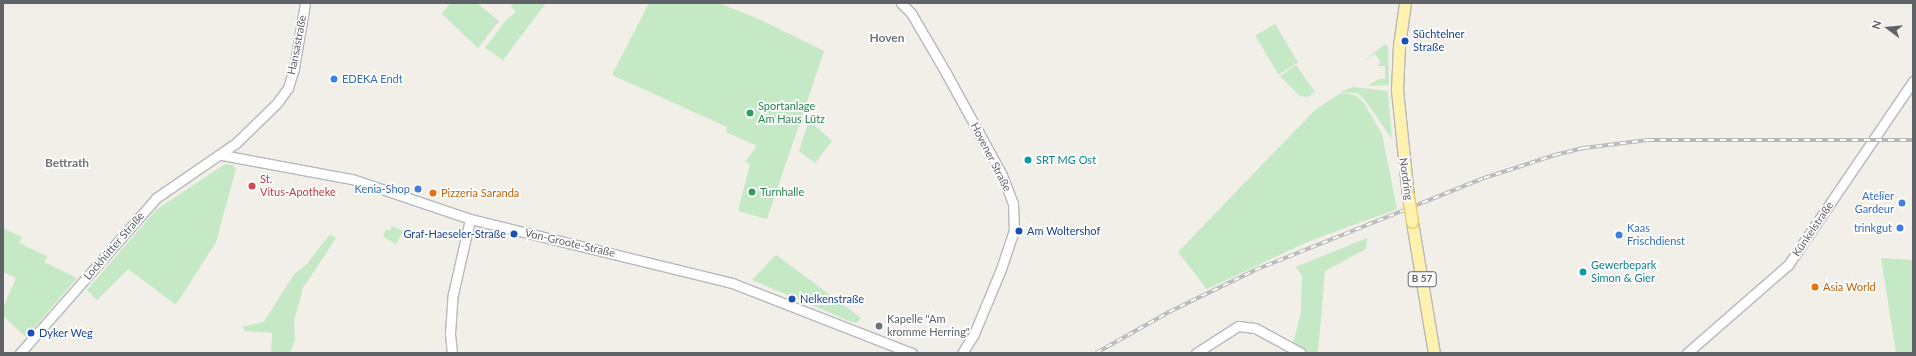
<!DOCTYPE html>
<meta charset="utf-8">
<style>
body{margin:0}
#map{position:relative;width:1916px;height:356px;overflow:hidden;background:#f1efe8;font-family:Lato,sans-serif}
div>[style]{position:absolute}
.green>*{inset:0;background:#c5e8c5;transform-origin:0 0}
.roads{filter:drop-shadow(1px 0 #b5b8bc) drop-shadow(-1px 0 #b5b8bc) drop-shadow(0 1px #b5b8bc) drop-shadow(0 -1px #b5b8bc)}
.tertiary>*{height:9px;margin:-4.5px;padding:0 4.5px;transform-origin:4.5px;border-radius:4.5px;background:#fff}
.primary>*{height:11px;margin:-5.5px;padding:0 5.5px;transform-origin:5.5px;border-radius:5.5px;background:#fff2af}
.rail>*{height:3.5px;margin-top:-1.75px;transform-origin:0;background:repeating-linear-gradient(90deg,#fff 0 6px,#b6b7b8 0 12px);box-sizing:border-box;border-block:1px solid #b6b7b8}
.bridges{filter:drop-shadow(1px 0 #f2c960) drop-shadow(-1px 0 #f2c960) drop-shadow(0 1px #f2c960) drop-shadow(0 -1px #f2c960)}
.primary-bridge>*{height:11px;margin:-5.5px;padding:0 5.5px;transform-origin:5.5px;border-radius:5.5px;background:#fff2af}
.dots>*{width:11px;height:11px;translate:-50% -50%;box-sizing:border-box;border:2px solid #fff;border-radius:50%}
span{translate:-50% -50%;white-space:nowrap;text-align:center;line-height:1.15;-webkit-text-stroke:3.5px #fff;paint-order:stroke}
.shield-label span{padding:1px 3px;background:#fff;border:1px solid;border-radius:3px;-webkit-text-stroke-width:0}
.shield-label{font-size:10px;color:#5f6368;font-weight:700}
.transit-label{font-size:11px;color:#164399}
.left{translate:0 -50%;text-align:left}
.right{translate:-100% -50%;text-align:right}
.street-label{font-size:11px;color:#5f6368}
.shop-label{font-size:11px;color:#366cbe}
.leisure-label{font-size:11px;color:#27864d}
.culture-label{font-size:11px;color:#0d838f}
.health-label{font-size:11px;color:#be3a42}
.food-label{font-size:11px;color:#c56008}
.worship-label{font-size:11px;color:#5b616d}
.neighbourhood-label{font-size:12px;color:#70757a;font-weight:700}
.frame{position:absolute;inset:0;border:4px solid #5f6368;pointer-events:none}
.north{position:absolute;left:1868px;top:8px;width:40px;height:40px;-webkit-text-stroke:3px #fff;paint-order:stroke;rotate:286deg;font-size:11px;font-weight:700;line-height:16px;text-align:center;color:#5f6368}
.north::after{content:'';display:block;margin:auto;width:14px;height:18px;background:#5f6368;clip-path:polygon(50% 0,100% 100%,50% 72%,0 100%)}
</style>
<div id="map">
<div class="green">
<div style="clip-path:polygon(450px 3px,477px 3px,499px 21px,478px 48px,442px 14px)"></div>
<div style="clip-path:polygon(514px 3px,546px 3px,503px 60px,485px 48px,506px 20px,516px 12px,511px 6px)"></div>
<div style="clip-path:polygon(649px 3px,719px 3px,761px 20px,824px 51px,767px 219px,738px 211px,750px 164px,745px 162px,757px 146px,726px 132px,727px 127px,612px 75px)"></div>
<div style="left:1275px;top:24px;width:45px;height:23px;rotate:59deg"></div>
<div style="clip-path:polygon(1384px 45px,1388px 46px,1389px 85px,1368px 86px,1378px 79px,1385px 79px,1385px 66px,1377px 66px,1381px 62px,1375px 54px,1364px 61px)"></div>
<div style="clip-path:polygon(1296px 65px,1315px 92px,1308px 97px,1300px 96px,1280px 76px)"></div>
<div style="clip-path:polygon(1353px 87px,1388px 91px,1392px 139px,1365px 100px,1357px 93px,1340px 92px)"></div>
<div style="clip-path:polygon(1347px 93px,1356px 96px,1364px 103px,1382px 134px,1397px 209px,1307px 242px,1207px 289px,1178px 252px,1315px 110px,1339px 94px)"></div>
<div style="clip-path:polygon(809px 120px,832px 141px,815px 163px,799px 151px)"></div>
<div style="clip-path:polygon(225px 164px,233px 165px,236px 169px,216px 242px,177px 303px,175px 304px,128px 269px,97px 300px,87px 290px,156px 210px)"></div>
<div style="clip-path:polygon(392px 226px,403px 231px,396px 244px,383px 237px,386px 229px,390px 231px)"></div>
<div style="clip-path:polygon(3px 228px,22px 237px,19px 243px,47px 256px,44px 262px,77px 278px,26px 337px,3px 316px,3px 308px,16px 278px,3px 272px)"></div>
<div style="clip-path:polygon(330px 234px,336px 238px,303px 288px,294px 321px,295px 341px,290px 353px,271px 353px,272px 333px,245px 331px,242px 327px,264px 322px,294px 274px,307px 264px)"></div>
<div style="clip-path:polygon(1367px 238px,1366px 249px,1325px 271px,1318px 353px,1310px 353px,1293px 343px,1301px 312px,1302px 276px,1296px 267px)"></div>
<div style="clip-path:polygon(776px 255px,779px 257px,861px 318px,857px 323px,852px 322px,752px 280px)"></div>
<div style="clip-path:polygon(1881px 258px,1913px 260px,1913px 353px,1896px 353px)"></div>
</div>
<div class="roads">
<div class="tertiary">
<div style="left:901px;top:3px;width:14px;rotate:45deg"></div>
<div style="left:911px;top:13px;width:69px;rotate:59.7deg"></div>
<div style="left:946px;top:73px;width:116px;rotate:61.2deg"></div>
<div style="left:1002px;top:175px;width:30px;rotate:69deg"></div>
<div style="left:1013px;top:203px;width:27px;rotate:88deg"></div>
<div style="left:1014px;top:230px;width:41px;rotate:108.4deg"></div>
<div style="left:1001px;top:269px;width:70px;rotate:112.6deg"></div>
<div style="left:974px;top:334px;width:22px;rotate:122deg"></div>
<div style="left:222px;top:155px;width:132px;rotate:10.5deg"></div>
<div style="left:352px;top:179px;width:125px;rotate:18.7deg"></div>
<div style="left:470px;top:219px;width:270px;rotate:13.7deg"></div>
<div style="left:732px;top:283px;width:193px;rotate:21.3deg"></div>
<div style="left:20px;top:353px;width:206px;rotate:-48.7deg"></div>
<div style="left:156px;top:198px;width:97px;rotate:-34.5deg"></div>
<div style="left:236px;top:143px;width:57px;rotate:-44.3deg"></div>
<div style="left:277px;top:103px;width:19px;rotate:-54deg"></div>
<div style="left:288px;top:88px;width:21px;rotate:-73deg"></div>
<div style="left:294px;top:68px;width:66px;rotate:-80.4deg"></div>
<div style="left:452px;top:353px;width:20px;rotate:-96deg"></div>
<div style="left:450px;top:333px;width:39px;rotate:-86deg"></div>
<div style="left:453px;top:294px;width:77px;rotate:-77.2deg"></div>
<div style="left:1196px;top:353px;width:50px;rotate:-32.7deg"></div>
<div style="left:1238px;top:326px;width:17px;rotate:7deg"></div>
<div style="left:1255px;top:328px;width:52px;rotate:28.5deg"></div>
<div style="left:1687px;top:353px;width:134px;rotate:-41.1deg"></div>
<div style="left:1788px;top:265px;width:222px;rotate:-55.8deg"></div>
</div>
<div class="primary">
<div style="left:1405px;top:3px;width:42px;rotate:98.1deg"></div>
<div style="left:1399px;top:45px;width:45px;rotate:92.5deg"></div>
<div style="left:1397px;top:90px;width:107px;rotate:84.1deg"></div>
<div style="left:1412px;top:222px;width:133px;rotate:80.5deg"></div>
</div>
</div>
<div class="rail">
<div style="left:1096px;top:353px;width:84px;rotate:-29.3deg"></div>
<div style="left:1169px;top:312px;width:96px;rotate:-26deg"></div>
<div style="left:1255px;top:270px;width:247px;rotate:-21.9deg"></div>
<div style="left:1484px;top:178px;width:75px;rotate:-17.9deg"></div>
<div style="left:1555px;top:155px;width:30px;rotate:-14deg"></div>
<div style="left:1584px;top:148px;width:64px;rotate:-7.1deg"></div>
<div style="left:1648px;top:140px;width:265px"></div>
</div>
<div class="bridges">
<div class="primary-bridge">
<div style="left:1408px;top:196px;width:26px;rotate:81deg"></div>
</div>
</div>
<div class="dots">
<div style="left:1405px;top:41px;background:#1a4fb4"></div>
<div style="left:334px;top:79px;background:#3f7fe0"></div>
<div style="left:750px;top:113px;background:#2e9e5b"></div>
<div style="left:1028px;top:160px;background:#0f9aa8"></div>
<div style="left:252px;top:186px;background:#e0444e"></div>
<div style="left:418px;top:189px;background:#3f7fe0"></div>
<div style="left:752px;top:192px;background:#2e9e5b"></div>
<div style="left:433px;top:193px;background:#e8710a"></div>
<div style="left:1902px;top:203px;background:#3f7fe0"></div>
<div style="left:1900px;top:228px;background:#3f7fe0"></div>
<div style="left:1019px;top:231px;background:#1a4fb4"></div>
<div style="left:514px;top:234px;background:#1a4fb4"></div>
<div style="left:1619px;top:235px;background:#3f7fe0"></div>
<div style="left:1583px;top:272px;background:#0f9aa8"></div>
<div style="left:1815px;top:287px;background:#e8710a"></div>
<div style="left:792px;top:299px;background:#1a4fb4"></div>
<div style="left:879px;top:326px;background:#6b7280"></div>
<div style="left:31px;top:333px;background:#1a4fb4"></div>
</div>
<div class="shield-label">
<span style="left:1422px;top:279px">B 57</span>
</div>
<div class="transit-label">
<span class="left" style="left:1413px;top:41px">Süchtelner<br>Straße</span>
<span class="left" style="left:1027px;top:231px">Am Woltershof</span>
<span class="right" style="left:506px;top:234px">Graf-Haeseler-Straße</span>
<span class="left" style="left:800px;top:299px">Nelkenstraße</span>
<span class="left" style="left:39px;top:333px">Dyker Weg</span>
</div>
<div class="street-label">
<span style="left:297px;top:45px;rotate:-79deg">Hansastraße</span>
<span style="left:991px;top:157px;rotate:63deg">Hovener Straße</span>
<span style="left:1406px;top:179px;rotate:82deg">Nordring</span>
<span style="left:1813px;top:229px;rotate:-56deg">Künkelstraße</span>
<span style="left:570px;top:243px;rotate:13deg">Von-Groote-Straße</span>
<span style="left:114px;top:246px;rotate:-49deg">Lockhütter Straße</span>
</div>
<div class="shop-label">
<span class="left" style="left:342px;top:79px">EDEKA Endt</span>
<span class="right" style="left:410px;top:189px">Kenia-Shop</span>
<span class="right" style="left:1894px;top:203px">Atelier<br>Gardeur</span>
<span class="right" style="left:1892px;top:228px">trinkgut</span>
<span class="left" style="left:1627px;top:235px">Kaas<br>Frischdienst</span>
</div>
<div class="leisure-label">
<span class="left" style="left:758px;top:113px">Sportanlage<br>Am Haus Lütz</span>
<span class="left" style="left:760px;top:192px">Turnhalle</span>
</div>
<div class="culture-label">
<span class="left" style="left:1036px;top:160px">SRT MG Ost</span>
<span class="left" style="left:1591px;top:272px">Gewerbepark<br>Simon &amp; Gier</span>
</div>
<div class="health-label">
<span class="left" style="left:260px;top:186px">St.<br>Vitus-Apotheke</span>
</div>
<div class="food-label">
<span class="left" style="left:441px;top:193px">Pizzeria Saranda</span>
<span class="left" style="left:1823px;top:287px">Asia World</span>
</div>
<div class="worship-label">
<span class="left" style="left:887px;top:326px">Kapelle "Am<br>kromme Herring"</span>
</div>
<div class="neighbourhood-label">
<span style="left:887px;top:38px">Hoven</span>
<span style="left:67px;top:163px">Bettrath</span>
</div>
<div class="frame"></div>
<div class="north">N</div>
</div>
